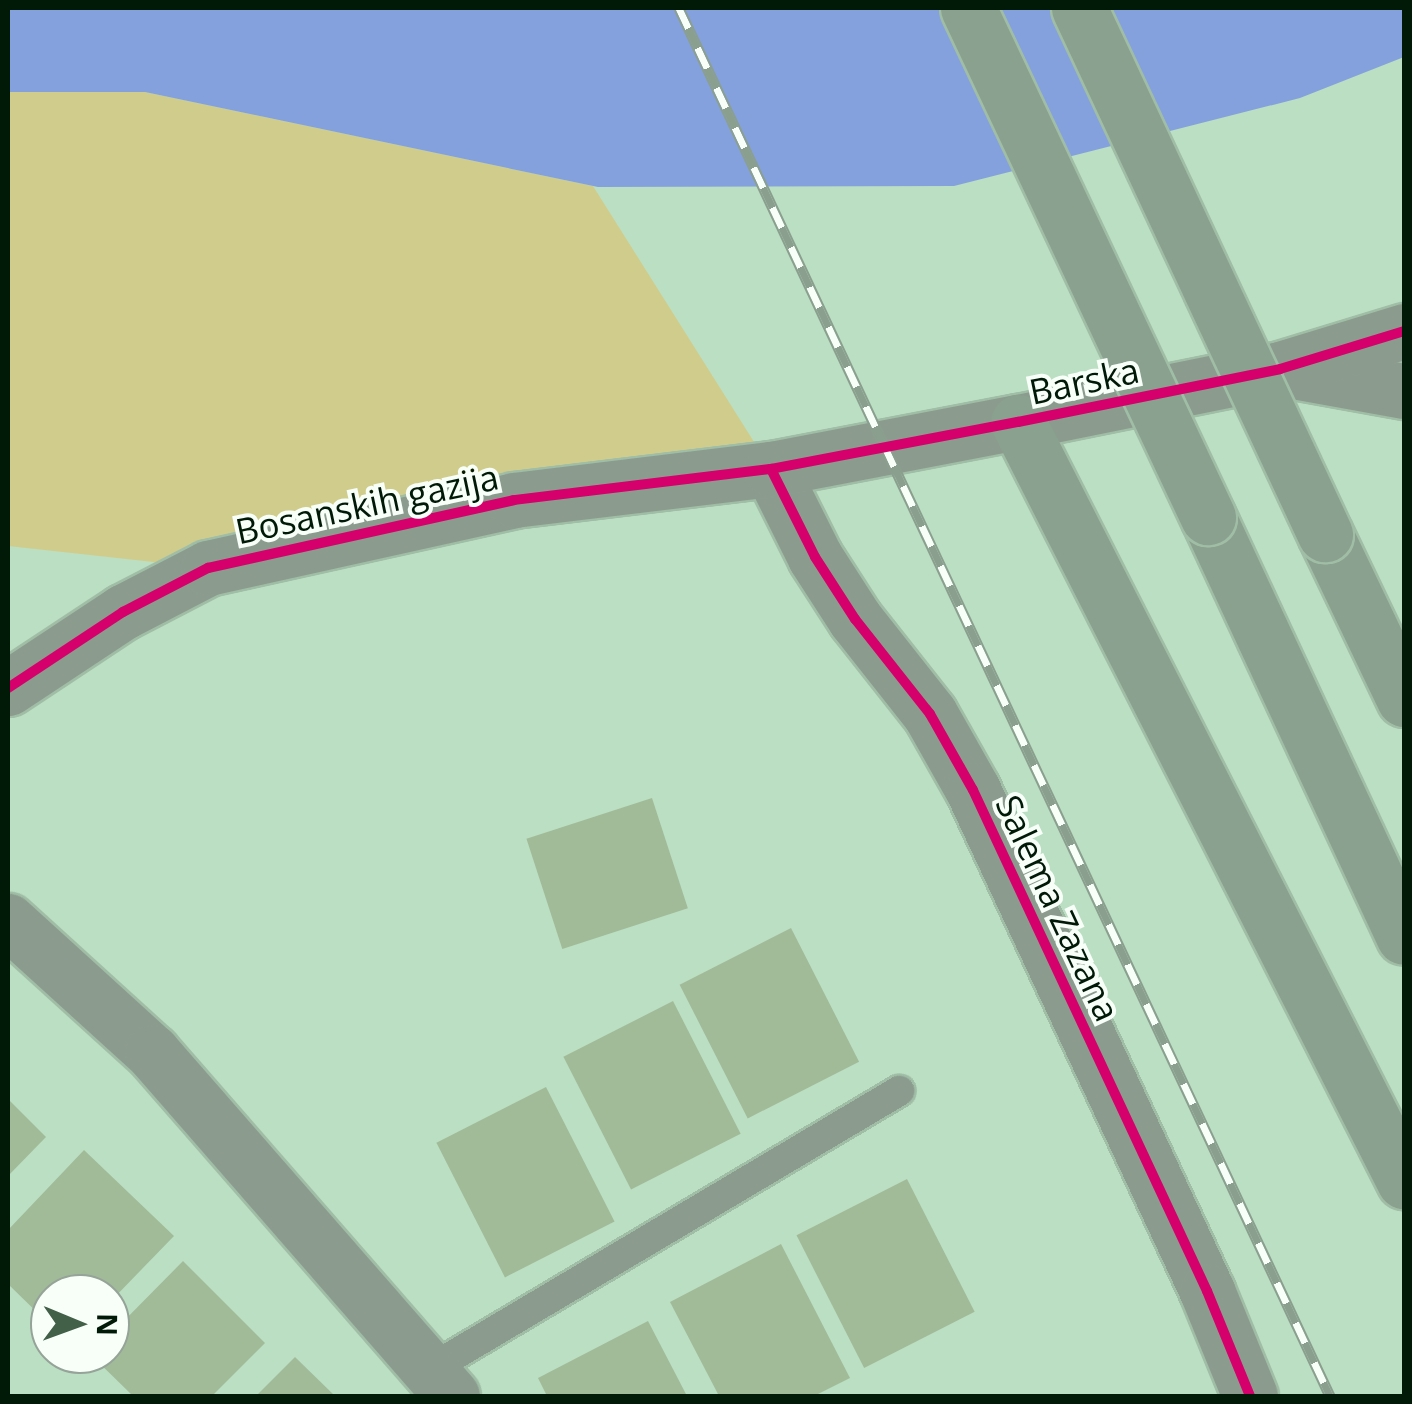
<!DOCTYPE html>
<style>
body{margin:0}
#map{position:relative;width:1412px;height:1404px;overflow:hidden;background:#bbdfc2;font-family:"Open Sans",sans-serif}
div>[style]{position:absolute}
.green>*{inset:0;background:#d0cd8c}
.water>*{inset:0;background:#84a1de}
.building>*{inset:0;background:#a1bb99;transform-origin:0 0}
.roads{filter:drop-shadow(2px 0 #a0bda6) drop-shadow(-2px 0 #a0bda6) drop-shadow(0 2px #a0bda6) drop-shadow(0 -2px #a0bda6)}
.service>*{height:30px;margin:-15px;padding:0 15px;transform-origin:15px;border-radius:15px;background:#8b9c8e}
.minor>*{height:55px;margin:-27.5px;padding:0 27.5px;transform-origin:27.5px;border-radius:27.5px;background:#8b9c8e}
.trunk>*{height:55px;margin:-27.5px;padding:0 27.5px;transform-origin:27.5px;border-radius:27.5px;background:#89a18e}
.rail>*{height:11px;margin-top:-5.5px;transform-origin:0;background:repeating-linear-gradient(90deg,#f8fff9 0 22px,#8b9f8f 0 44px);box-sizing:border-box;border-block:2px solid #8b9f8f}
.bridges{filter:drop-shadow(2px 0 #a0bda6) drop-shadow(-2px 0 #a0bda6) drop-shadow(0 2px #a0bda6) drop-shadow(0 -2px #a0bda6)}
.trunk-bridge>*{height:55px;margin:-27.5px;padding:0 27.5px;transform-origin:27.5px;border-radius:27.5px;background:#89a18e}
.cycleway>*{height:10px;margin:-5px;padding:0 5px;transform-origin:5px;border-radius:5px;background:#d6006c}
span{translate:-50% -50%;white-space:nowrap;text-align:center;line-height:1.15;-webkit-text-stroke:8px #f8fff9;paint-order:stroke}
.street-label{font-size:35px;color:#011a07}
.frame{position:absolute;inset:0;border:10px solid #011a07;pointer-events:none}
.north{position:absolute;left:30px;top:1274px;width:100px;height:100px;box-sizing:border-box;background:#f8fff9;border:2px solid #95a398;border-radius:50%;rotate:91deg;font-size:28px;font-weight:700;line-height:40px;text-align:center;color:#011a07}
.north::after{content:'';display:block;margin:auto;width:35px;height:45px;background:#425f48;clip-path:polygon(50% 0,100% 100%,50% 72%,0 100%)}
</style>
<div id="map">
<div class="green">
<div style="clip-path:polygon(8px 92px,145px 92px,593px 186px,771px 469px,208px 568px,8px 546px)"></div>
</div>
<div class="water">
<div style="clip-path:polygon(8px 8px,1404px 8px,1404px 57px,1300px 98px,954px 186px,598px 187px,145px 92px,8px 92px)"></div>
</div>
<div class="building">
<div style="left:652px;top:798px;width:116px;height:132px;rotate:72deg"></div>
<div style="left:791px;top:928px;width:150px;height:125px;rotate:63deg"></div>
<div style="left:673px;top:1001px;width:149px;height:123px;rotate:63deg"></div>
<div style="left:546px;top:1087px;width:151px;height:123px;rotate:63deg"></div>
<div style="clip-path:polygon(8px 1099px,46px 1137px,8px 1176px)"></div>
<div style="clip-path:polygon(84px 1150px,174px 1236px,110px 1302px,110px 1294px,50px 1294px,50px 1325px,8px 1284px,8px 1230px)"></div>
<div style="left:907px;top:1179px;width:149px;height:124px;rotate:63deg"></div>
<div style="clip-path:polygon(781px 1244px,850px 1378px,814px 1396px,719px 1396px,670px 1302px)"></div>
<div style="clip-path:polygon(183px 1261px,265px 1343px,212px 1396px,133px 1396px,90px 1354px,110px 1354px,110px 1335px)"></div>
<div style="clip-path:polygon(648px 1321px,687px 1396px,547px 1396px,538px 1378px)"></div>
<div style="clip-path:polygon(295px 1357px,335px 1396px,256px 1396px)"></div>
</div>
<div class="roads">
<div class="service">
<div style="left:429px;top:1370px;width:547px;rotate:-30.69deg"></div>
</div>
<div class="minor">
<div style="left:1288px;top:370px;width:118px;rotate:10.3deg"></div>
<div style="left:771px;top:469px;width:98px;rotate:63.4deg"></div>
<div style="left:815px;top:557px;width:74px;rotate:57.2deg"></div>
<div style="left:855px;top:619px;width:121px;rotate:51.7deg"></div>
<div style="left:930px;top:714px;width:87px;rotate:60.5deg"></div>
<div style="left:973px;top:790px;width:553px;rotate:64.96deg"></div>
<div style="left:1207px;top:1291px;width:113px;rotate:67.7deg"></div>
<div style="left:8px;top:688px;width:138px;rotate:-33.5deg"></div>
<div style="left:123px;top:612px;width:96px;rotate:-27.4deg"></div>
<div style="left:208px;top:568px;width:313px;rotate:-12.5deg"></div>
<div style="left:514px;top:500px;width:259px;rotate:-6.9deg"></div>
<div style="left:771px;top:469px;width:251px;rotate:-10.8deg"></div>
<div style="left:1018px;top:422px;width:267px;rotate:-11.4deg"></div>
<div style="left:1280px;top:369px;width:130px;rotate:-17deg"></div>
<div style="left:8px;top:921px;width:195px;rotate:42.3deg"></div>
<div style="left:152px;top:1052px;width:456px;rotate:48.9deg"></div>
</div>
<div class="trunk">
<div style="left:1018px;top:422px;width:852px;rotate:63.04deg"></div>
<div style="left:1208px;top:517px;width:463px;rotate:65deg"></div>
<div style="left:1325px;top:534px;width:183px;rotate:64.4deg"></div>
</div>
</div>
<div class="rail">
<div style="left:679px;top:8px;width:1533px;rotate:64.87deg"></div>
</div>
<div class="bridges">
<div class="trunk-bridge">
<div style="left:968px;top:8px;width:563px;rotate:64.76deg"></div>
<div style="left:1079px;top:8px;width:581px;rotate:64.94deg"></div>
</div>
</div>
<div class="cycleway">
<div style="left:771px;top:469px;width:98px;rotate:63.4deg"></div>
<div style="left:815px;top:557px;width:74px;rotate:57.2deg"></div>
<div style="left:855px;top:619px;width:121px;rotate:51.7deg"></div>
<div style="left:930px;top:714px;width:87px;rotate:60.5deg"></div>
<div style="left:973px;top:790px;width:553px;rotate:64.96deg"></div>
<div style="left:1207px;top:1291px;width:113px;rotate:67.7deg"></div>
<div style="left:8px;top:688px;width:138px;rotate:-33.5deg"></div>
<div style="left:123px;top:612px;width:96px;rotate:-27.4deg"></div>
<div style="left:208px;top:568px;width:313px;rotate:-12.5deg"></div>
<div style="left:514px;top:500px;width:259px;rotate:-6.9deg"></div>
<div style="left:771px;top:469px;width:251px;rotate:-10.8deg"></div>
<div style="left:1018px;top:422px;width:267px;rotate:-11.4deg"></div>
<div style="left:1280px;top:369px;width:130px;rotate:-17deg"></div>
</div>
<div class="street-label">
<span style="left:1084px;top:381px;rotate:-12deg">Barska</span>
<span style="left:367px;top:504px;rotate:-12deg">Bosanskih gazija</span>
<span style="left:1058px;top:908px;rotate:65deg">Salema Zazana</span>
</div>
<div class="frame"></div>
<div class="north">N</div>
</div>
